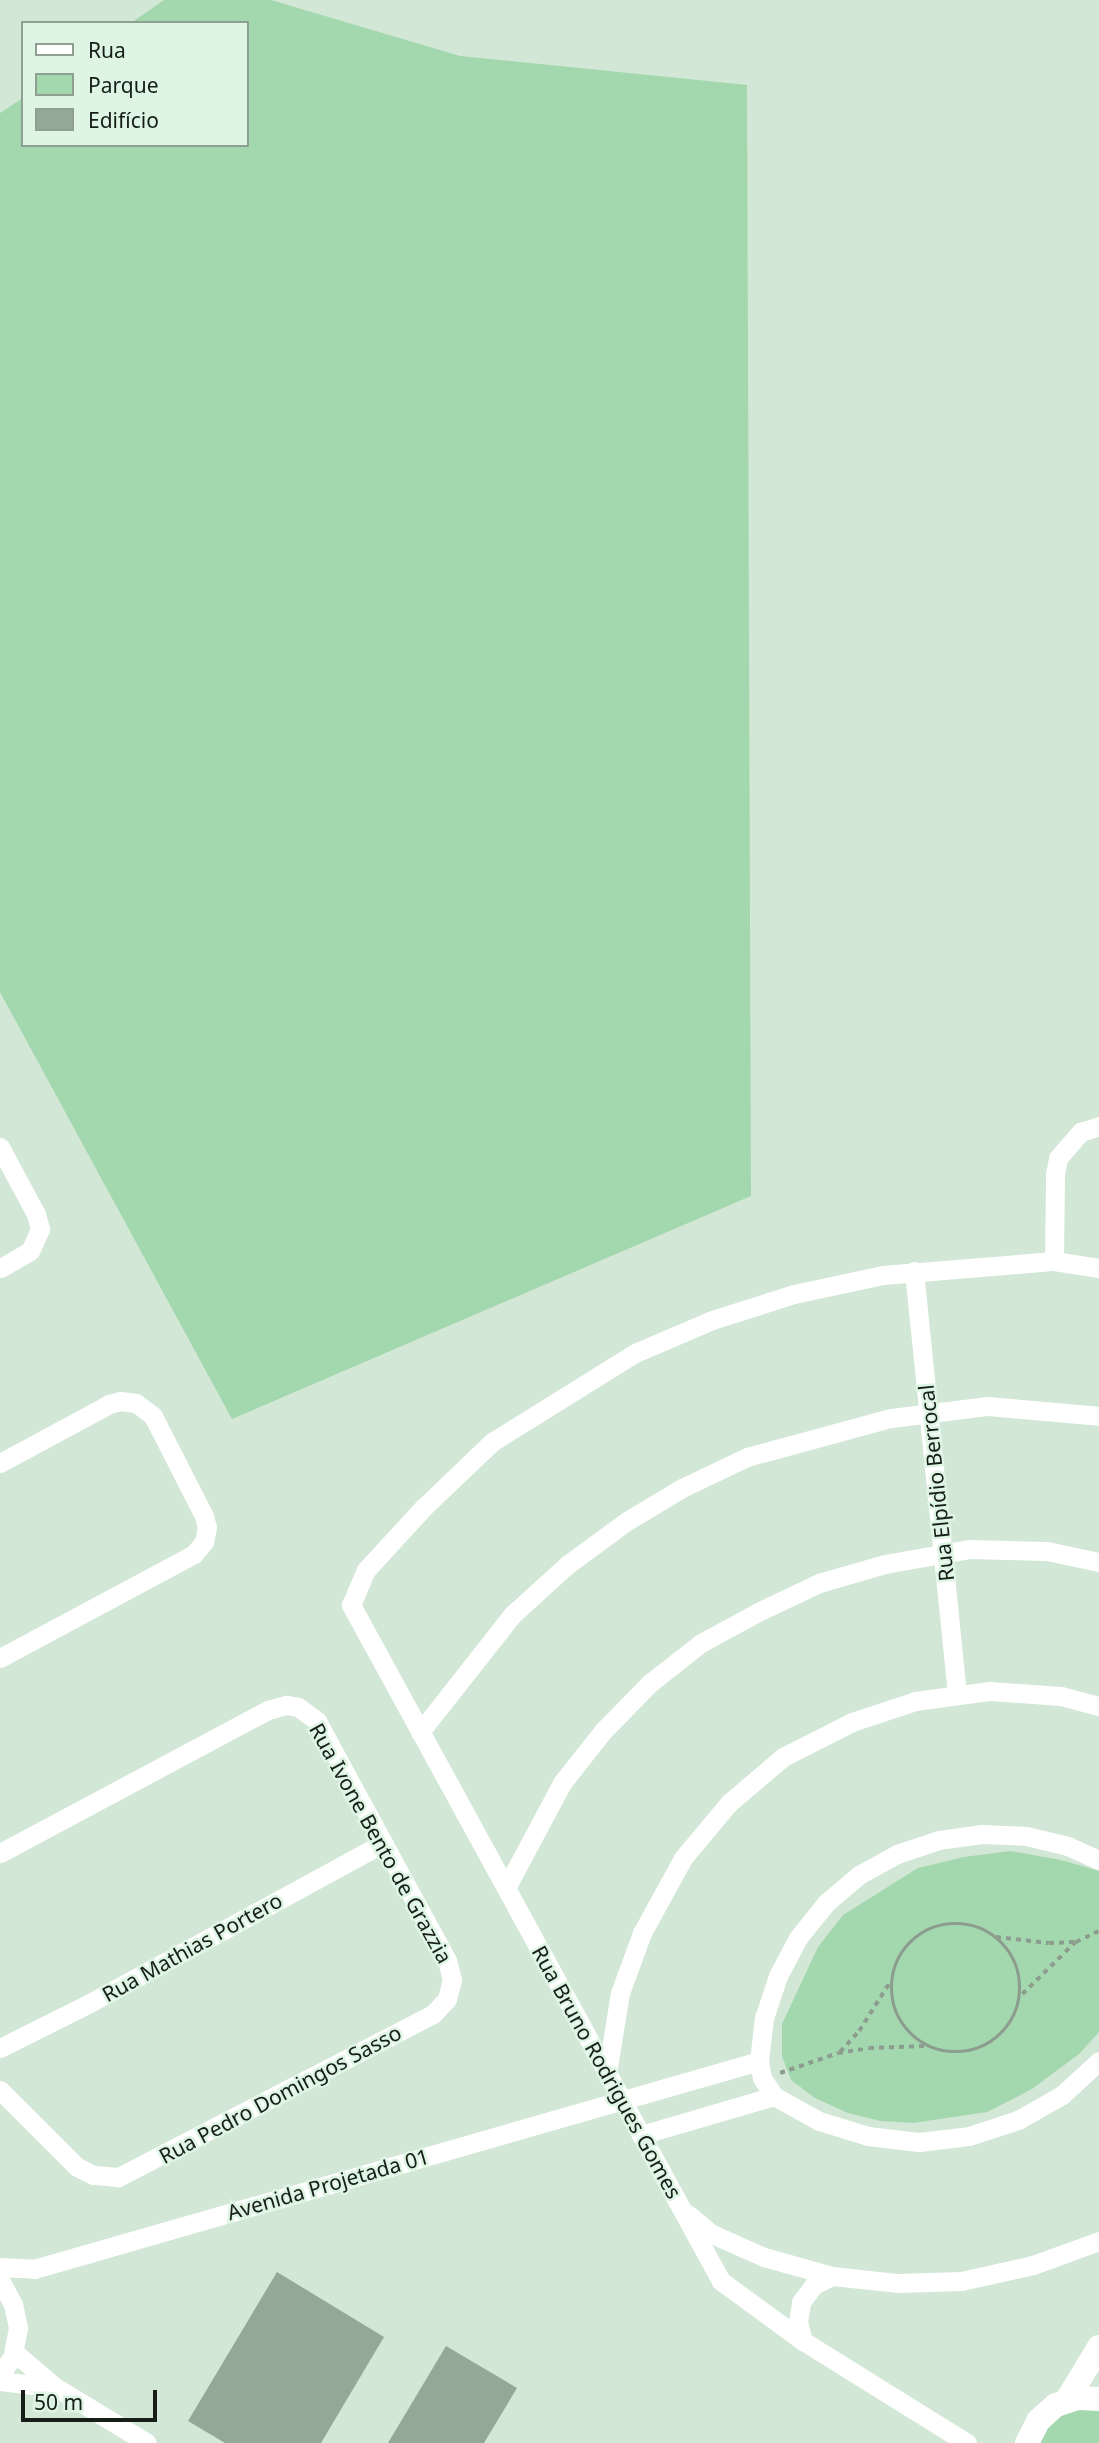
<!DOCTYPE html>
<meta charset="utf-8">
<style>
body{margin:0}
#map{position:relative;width:1099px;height:2443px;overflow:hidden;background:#d2e7d5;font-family:"Noto Sans",sans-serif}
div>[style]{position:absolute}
.green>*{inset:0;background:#a3d7ae}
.building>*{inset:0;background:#94a897}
.path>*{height:3.5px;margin-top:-1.75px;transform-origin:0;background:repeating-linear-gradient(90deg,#8c9c8e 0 5px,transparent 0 10px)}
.path>.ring{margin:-1.75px;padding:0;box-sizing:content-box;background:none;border:3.5px solid #8c9c8e;border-radius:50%}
.minor>*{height:19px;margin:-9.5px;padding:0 9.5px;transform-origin:9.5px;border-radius:9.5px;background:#fff}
.tertiary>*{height:24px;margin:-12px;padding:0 12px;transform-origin:12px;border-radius:12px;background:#fff}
span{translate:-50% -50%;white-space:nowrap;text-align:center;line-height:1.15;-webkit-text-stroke:5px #dff5e3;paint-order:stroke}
.street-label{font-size:21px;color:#161e17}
.legend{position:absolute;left:21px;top:21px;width:228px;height:126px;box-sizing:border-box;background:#dff5e3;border:2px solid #8f9f91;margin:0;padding:9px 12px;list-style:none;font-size:21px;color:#161e17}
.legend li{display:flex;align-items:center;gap:14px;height:35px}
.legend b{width:35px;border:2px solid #8f9f91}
.scale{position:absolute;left:21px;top:2390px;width:136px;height:32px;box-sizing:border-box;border:4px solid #161e17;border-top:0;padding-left:9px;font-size:21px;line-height:24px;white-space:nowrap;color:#161e17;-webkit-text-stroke:5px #dff5e3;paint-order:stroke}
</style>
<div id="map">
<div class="green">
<div style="clip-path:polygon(164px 0,271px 0,460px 56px,747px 85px,751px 1196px,232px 1419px,0 992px,0 113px,23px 98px,23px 145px,247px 145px,247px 23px,131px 23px)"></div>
<div style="clip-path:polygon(1010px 1851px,1061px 1860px,1099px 1871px,1099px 2032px,1079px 2054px,1032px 2089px,987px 2112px,913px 2123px,881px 2121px,848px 2113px,815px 2098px,791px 2080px,782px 2056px,782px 2024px,818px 1947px,843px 1915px,918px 1868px,964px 1857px)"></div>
<div style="clip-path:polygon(1099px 2409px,1099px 2443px,1038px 2443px,1043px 2431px,1066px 2411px)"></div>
</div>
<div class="building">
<div style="clip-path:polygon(277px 2272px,384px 2337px,321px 2443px,225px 2443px,188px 2421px)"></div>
<div style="clip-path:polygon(446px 2346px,517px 2388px,484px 2443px,388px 2443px)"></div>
</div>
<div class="path">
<div class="ring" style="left:892px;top:1924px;width:124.5px;height:124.5px"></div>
<div style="left:996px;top:1937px;width:53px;rotate:6.5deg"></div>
<div style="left:1049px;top:1943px;width:27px;rotate:-2deg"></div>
<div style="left:1076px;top:1942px;width:78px;rotate:135.5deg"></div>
<div style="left:1076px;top:1942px;width:25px;rotate:-26deg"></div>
<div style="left:840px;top:2052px;width:28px;rotate:-48deg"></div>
<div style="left:859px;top:2031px;width:58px;rotate:-57.7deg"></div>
<div style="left:780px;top:2073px;width:61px;rotate:-19deg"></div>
<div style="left:838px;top:2053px;width:31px;rotate:-9deg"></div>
<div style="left:869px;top:2048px;width:57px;rotate:-2deg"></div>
</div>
<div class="minor">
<div style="left:0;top:1147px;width:76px;rotate:61.8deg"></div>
<div style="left:36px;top:1214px;width:16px;rotate:75deg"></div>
<div style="left:40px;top:1229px;width:24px;rotate:114deg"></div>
<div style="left:30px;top:1251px;width:34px;rotate:150deg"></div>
<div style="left:1054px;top:1261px;width:87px;rotate:-89.3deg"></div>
<div style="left:1055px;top:1174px;width:16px;rotate:-79deg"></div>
<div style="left:1058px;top:1158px;width:35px;rotate:-49deg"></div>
<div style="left:1081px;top:1132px;width:19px;rotate:-18deg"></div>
<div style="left:914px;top:1271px;width:426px;rotate:84.2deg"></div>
<div style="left:0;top:1463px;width:124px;rotate:-28.4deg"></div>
<div style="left:109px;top:1404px;width:11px;rotate:-15deg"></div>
<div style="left:120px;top:1401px;width:16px;rotate:7deg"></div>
<div style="left:136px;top:1403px;width:21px;rotate:37deg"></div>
<div style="left:153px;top:1416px;width:112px;rotate:63deg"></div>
<div style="left:204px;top:1516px;width:11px;rotate:75deg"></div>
<div style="left:207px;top:1527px;width:15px;rotate:101deg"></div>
<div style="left:204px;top:1542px;width:16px;rotate:130deg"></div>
<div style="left:194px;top:1554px;width:220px;rotate:151.8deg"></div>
<div style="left:420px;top:1732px;width:149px;rotate:-51.8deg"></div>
<div style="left:512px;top:1615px;width:74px;rotate:-42.3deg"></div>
<div style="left:567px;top:1565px;width:74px;rotate:-36.3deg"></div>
<div style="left:627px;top:1521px;width:64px;rotate:-31deg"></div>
<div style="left:682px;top:1488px;width:72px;rotate:-25.5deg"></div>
<div style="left:747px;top:1457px;width:149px;rotate:-15.2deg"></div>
<div style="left:891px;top:1418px;width:98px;rotate:-7.1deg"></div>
<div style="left:988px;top:1406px;width:111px;rotate:5.1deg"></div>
<div style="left:0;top:1853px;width:304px;rotate:-28.1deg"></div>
<div style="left:268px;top:1710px;width:19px;rotate:-16deg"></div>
<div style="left:286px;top:1705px;width:12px;rotate:9deg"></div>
<div style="left:298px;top:1707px;width:24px;rotate:36deg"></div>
<div style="left:317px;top:1721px;width:272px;rotate:61.5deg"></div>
<div style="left:447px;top:1960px;width:21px;rotate:76deg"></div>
<div style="left:452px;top:1980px;width:20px;rotate:105deg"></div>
<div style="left:447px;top:1999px;width:21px;rotate:133deg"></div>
<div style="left:433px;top:2014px;width:355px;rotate:152.6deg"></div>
<div style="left:118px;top:2177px;width:25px;rotate:-175deg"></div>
<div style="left:93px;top:2175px;width:18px;rotate:-153deg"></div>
<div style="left:77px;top:2167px;width:109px;rotate:-135deg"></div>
<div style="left:1099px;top:1860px;width:34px;rotate:-156deg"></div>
<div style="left:1068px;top:1846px;width:43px;rotate:-166.6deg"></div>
<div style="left:1026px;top:1836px;width:44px;rotate:-177.4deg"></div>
<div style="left:982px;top:1834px;width:43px;rotate:172.1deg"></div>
<div style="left:939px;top:1840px;width:44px;rotate:161.6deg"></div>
<div style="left:897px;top:1854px;width:43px;rotate:151.1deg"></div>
<div style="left:859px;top:1875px;width:43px;rotate:139.7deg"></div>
<div style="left:826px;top:1903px;width:45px;rotate:128.7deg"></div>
<div style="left:798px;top:1938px;width:43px;rotate:117.8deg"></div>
<div style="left:778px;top:1976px;width:44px;rotate:108.4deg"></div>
<div style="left:764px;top:2018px;width:43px;rotate:96.6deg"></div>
<div style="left:759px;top:2061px;width:17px;rotate:80deg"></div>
<div style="left:762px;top:2078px;width:22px;rotate:56deg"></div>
<div style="left:774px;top:2096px;width:51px;rotate:29.1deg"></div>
<div style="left:819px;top:2121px;width:51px;rotate:17deg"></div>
<div style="left:868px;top:2136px;width:51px;rotate:6.7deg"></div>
<div style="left:919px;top:2142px;width:50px;rotate:-6.8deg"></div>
<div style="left:969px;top:2136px;width:52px;rotate:-18.1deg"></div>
<div style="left:1018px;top:2120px;width:51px;rotate:-29.6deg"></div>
<div style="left:1062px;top:2095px;width:50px;rotate:-42.6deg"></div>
<div style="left:506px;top:1888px;width:119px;rotate:-61.9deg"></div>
<div style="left:562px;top:1783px;width:66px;rotate:-51.7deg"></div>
<div style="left:603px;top:1731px;width:67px;rotate:-45.6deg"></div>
<div style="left:650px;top:1683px;width:65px;rotate:-38.1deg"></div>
<div style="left:701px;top:1643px;width:65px;rotate:-28.5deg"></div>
<div style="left:758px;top:1612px;width:68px;rotate:-25.4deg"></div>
<div style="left:819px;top:1583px;width:69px;rotate:-16.1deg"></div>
<div style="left:885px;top:1564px;width:85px;rotate:-10.1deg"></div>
<div style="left:969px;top:1549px;width:78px;rotate:1.5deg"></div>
<div style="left:1047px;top:1551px;width:53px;rotate:11.9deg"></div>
<div style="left:0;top:2048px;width:98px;rotate:-26.6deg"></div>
<div style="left:88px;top:2004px;width:336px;rotate:-28.6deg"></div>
<div style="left:607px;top:2073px;width:81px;rotate:-80.8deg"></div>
<div style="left:620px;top:1993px;width:64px;rotate:-69.9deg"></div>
<div style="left:642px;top:1933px;width:85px;rotate:-61.3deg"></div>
<div style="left:683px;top:1858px;width:72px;rotate:-50.1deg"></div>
<div style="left:729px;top:1803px;width:71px;rotate:-40.4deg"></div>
<div style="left:783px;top:1757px;width:77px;rotate:-26.9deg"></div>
<div style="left:852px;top:1722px;width:66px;rotate:-18.4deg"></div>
<div style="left:915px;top:1701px;width:76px;rotate:-7.6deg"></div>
<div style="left:990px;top:1691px;width:71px;rotate:4deg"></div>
<div style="left:1061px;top:1696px;width:39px;rotate:15deg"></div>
<div style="left:641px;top:2135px;width:139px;rotate:-16.3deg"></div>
<div style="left:689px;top:2215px;width:30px;rotate:40deg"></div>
<div style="left:712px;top:2234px;width:57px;rotate:23.9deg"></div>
<div style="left:764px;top:2257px;width:71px;rotate:15.6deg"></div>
<div style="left:832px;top:2276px;width:65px;rotate:6.1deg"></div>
<div style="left:897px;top:2283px;width:64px;rotate:-1.8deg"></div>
<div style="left:961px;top:2281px;width:74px;rotate:-12.5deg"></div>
<div style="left:1033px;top:2265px;width:70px;rotate:-20deg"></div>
<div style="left:0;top:2267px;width:34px;rotate:3deg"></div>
<div style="left:34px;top:2269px;width:754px;rotate:-16.01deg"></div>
<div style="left:0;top:2280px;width:27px;rotate:62deg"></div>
<div style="left:13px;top:2304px;width:25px;rotate:78deg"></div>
<div style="left:18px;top:2328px;width:31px;rotate:101deg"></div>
<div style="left:12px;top:2358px;width:20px;rotate:127deg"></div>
<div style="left:803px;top:2341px;width:20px;rotate:-105deg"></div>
<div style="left:798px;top:2322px;width:20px;rotate:-81deg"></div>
<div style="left:801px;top:2302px;width:21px;rotate:-53deg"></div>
<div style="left:814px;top:2285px;width:20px;rotate:-27deg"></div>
<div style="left:14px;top:2352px;width:55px;rotate:40.6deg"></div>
<div style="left:0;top:2381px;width:57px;rotate:7deg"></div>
<div style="left:57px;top:2388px;width:105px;rotate:31.4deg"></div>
<div style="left:967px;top:2443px;width:193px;rotate:-148.1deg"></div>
<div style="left:803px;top:2341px;width:102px;rotate:-143.8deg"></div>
<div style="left:721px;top:2281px;width:771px;rotate:-118.69deg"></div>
<div style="left:351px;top:1605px;width:38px;rotate:-67deg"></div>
<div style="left:366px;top:1570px;width:86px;rotate:-47.4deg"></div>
<div style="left:424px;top:1507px;width:94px;rotate:-43.7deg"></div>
<div style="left:492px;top:1442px;width:168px;rotate:-31.9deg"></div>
<div style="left:635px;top:1353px;width:84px;rotate:-23.2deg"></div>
<div style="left:712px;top:1320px;width:86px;rotate:-17.6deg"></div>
<div style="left:794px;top:1294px;width:91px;rotate:-12.1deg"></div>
<div style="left:883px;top:1275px;width:172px;rotate:-4.7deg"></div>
<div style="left:1054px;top:1261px;width:46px;rotate:8.8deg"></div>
</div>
<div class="tertiary">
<div style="left:1067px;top:2400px;width:62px;rotate:-58.9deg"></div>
<div style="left:1027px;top:2443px;width:25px;rotate:-63deg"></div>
<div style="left:1038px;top:2421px;width:24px;rotate:-42deg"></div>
<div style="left:1056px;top:2405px;width:23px;rotate:-18deg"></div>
<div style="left:1078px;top:2398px;width:21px;rotate:3deg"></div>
</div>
<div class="street-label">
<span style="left:936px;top:1483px;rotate:-96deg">Rua Elpídio Berrocal</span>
<span style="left:381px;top:1843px;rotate:61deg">Rua Ivone Bento de Grazzia</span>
<span style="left:192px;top:1947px;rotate:-29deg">Rua Mathias Portero</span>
<span style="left:607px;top:2072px;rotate:61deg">Rua Bruno Rodrigues Gomes</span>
<span style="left:280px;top:2094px;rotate:-28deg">Rua Pedro Domingos Sasso</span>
<span style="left:328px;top:2184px;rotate:-16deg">Avenida Projetada 01</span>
</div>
<ul class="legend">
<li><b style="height:9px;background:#fff"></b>Rua</li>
<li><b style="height:19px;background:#a3d7ae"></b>Parque</li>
<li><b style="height:19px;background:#94a897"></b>Edifício</li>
</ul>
<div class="scale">50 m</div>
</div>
